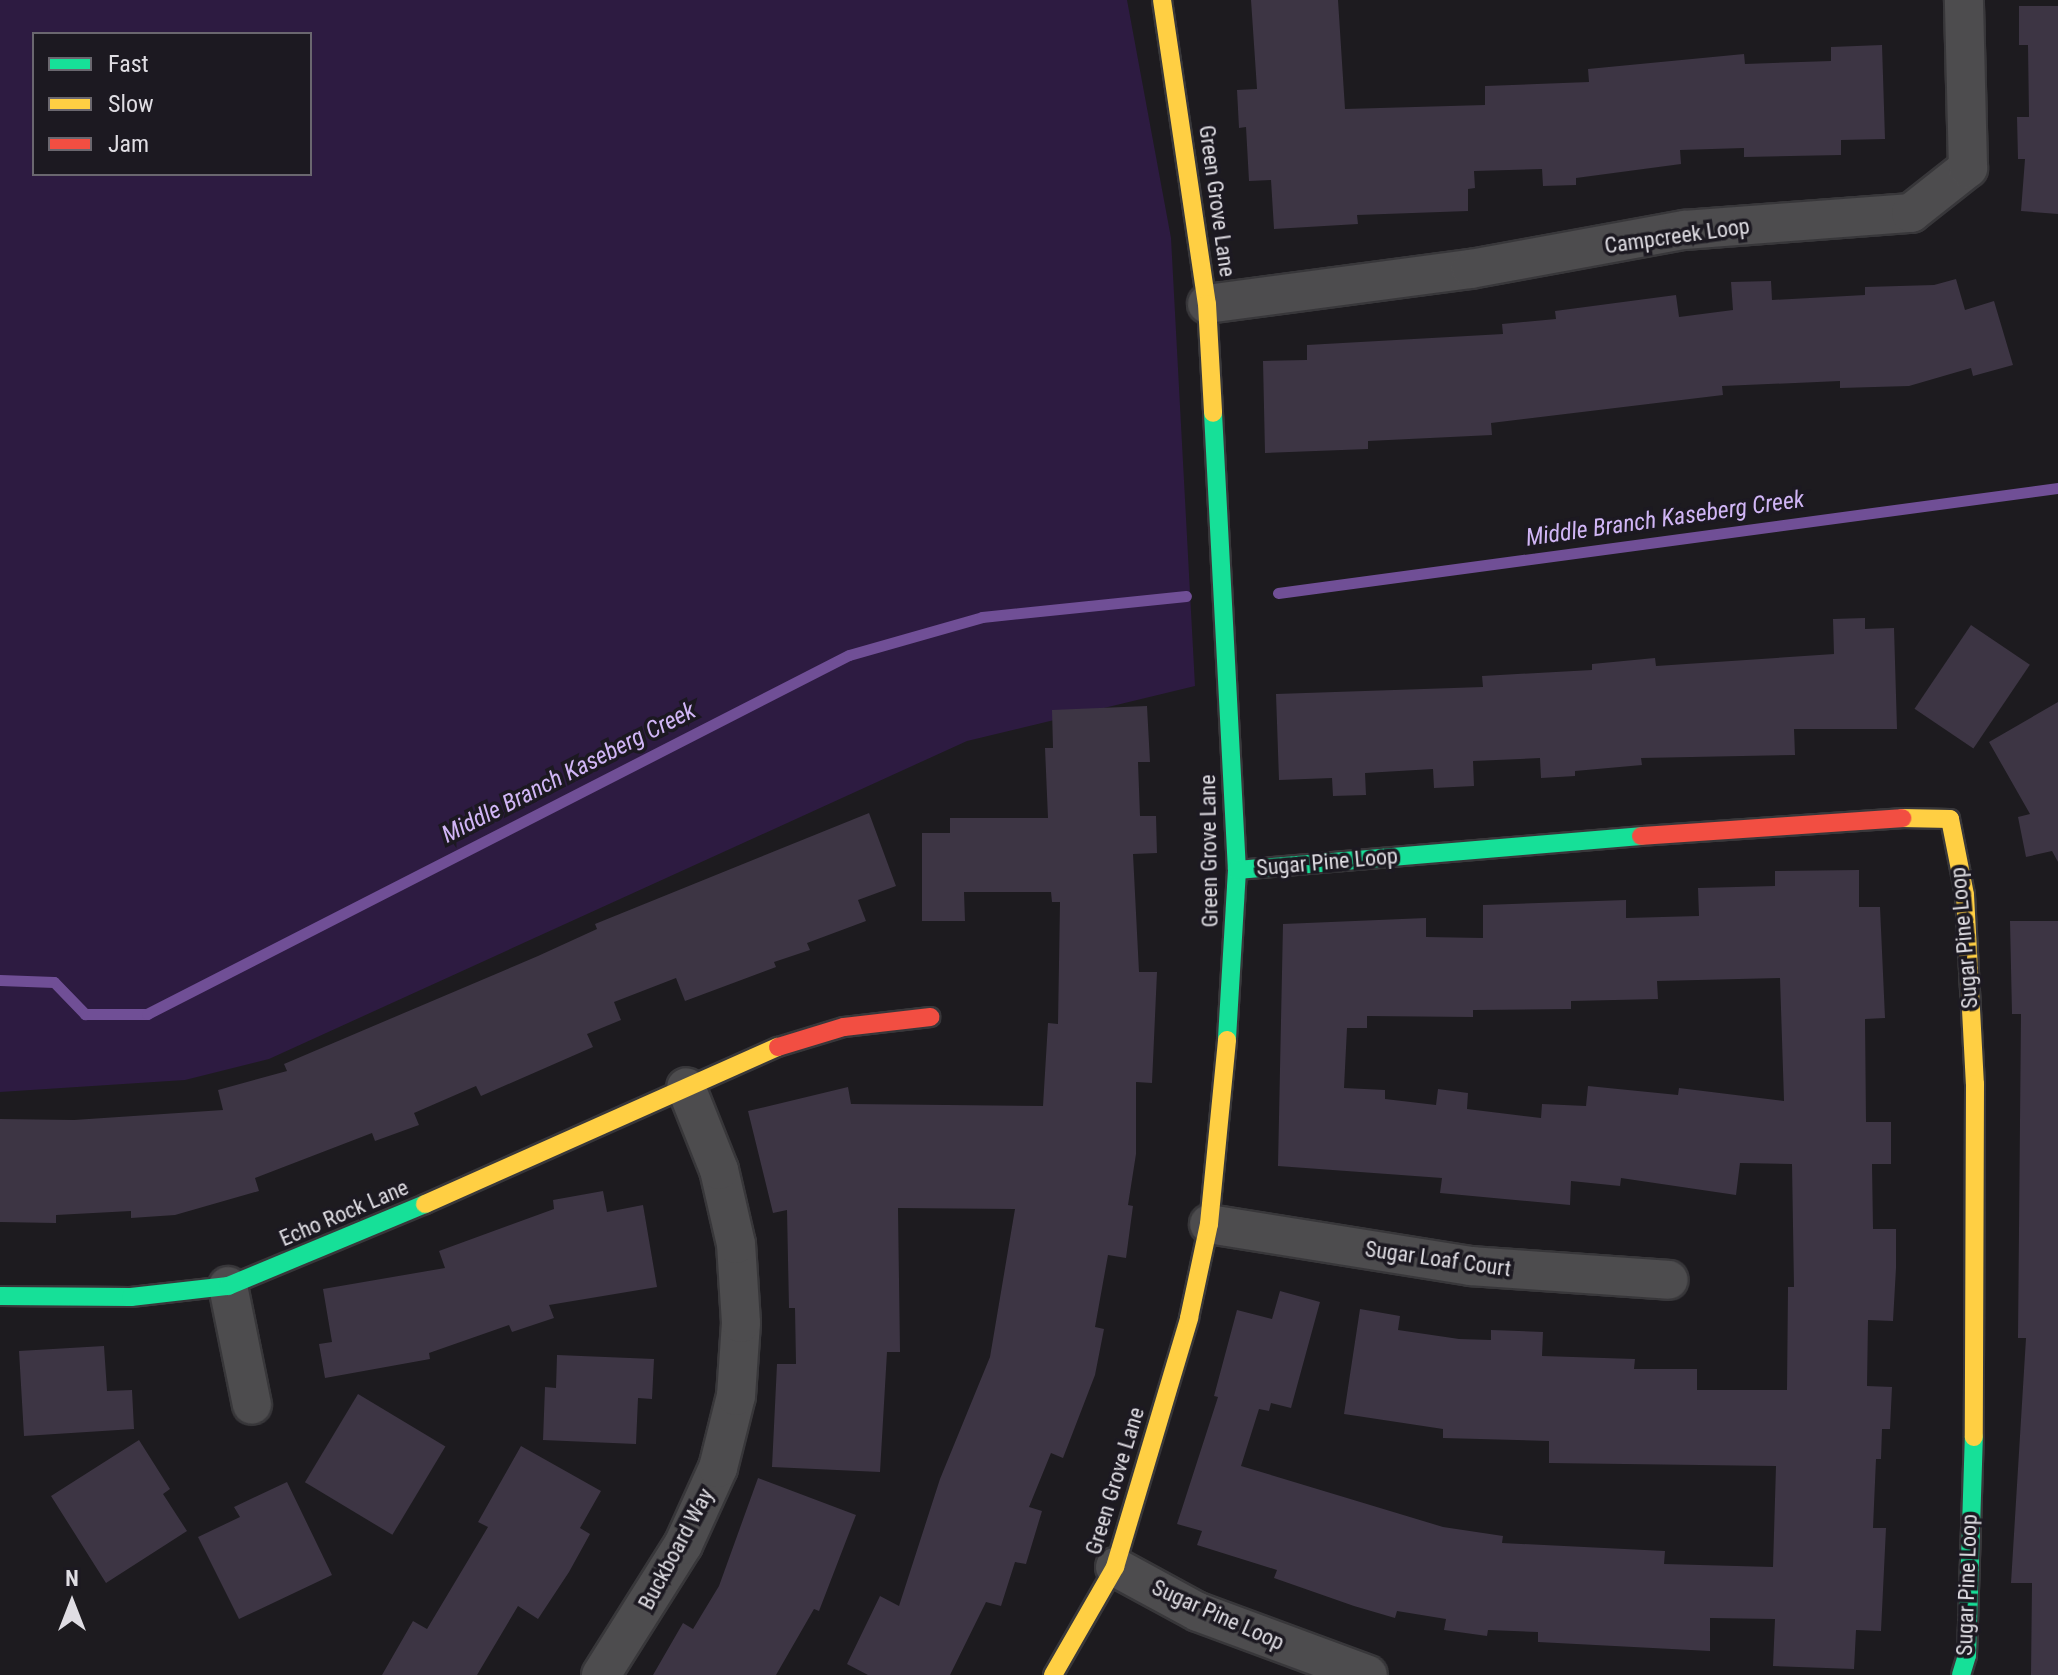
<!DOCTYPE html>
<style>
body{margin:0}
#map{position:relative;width:2058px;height:1675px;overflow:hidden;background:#1d1b1f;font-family:"Roboto Condensed",sans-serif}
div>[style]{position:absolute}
.green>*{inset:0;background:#2d1b41}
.stream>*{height:11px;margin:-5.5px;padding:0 5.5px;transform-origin:5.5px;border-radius:5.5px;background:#704f96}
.building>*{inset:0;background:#3d3544;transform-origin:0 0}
.roads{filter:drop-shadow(2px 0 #38373a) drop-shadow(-2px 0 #38373a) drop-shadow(0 2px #38373a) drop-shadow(0 -2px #38373a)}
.street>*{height:38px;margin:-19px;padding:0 19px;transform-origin:19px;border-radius:19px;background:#4d4c4e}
.fast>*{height:18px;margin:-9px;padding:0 9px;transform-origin:9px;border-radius:9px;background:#16e098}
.slow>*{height:18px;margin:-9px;padding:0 9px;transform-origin:9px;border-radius:9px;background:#ffcf43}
.jam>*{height:18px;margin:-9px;padding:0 9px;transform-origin:9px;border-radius:9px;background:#f24e42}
span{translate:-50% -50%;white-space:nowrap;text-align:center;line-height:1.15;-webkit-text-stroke:7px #1c1921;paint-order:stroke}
.street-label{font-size:22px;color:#dfdde3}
.water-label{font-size:24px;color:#d1b6f6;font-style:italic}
.legend{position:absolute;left:32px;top:32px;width:280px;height:144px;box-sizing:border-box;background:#1c1921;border:2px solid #6a676f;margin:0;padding:10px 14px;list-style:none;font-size:24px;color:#dfdde3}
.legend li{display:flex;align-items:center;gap:16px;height:40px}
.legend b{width:40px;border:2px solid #6a676f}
.north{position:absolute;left:32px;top:1563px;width:80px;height:80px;-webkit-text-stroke:6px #1c1921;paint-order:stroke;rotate:0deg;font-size:22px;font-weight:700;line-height:32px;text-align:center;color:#dfdde3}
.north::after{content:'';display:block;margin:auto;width:28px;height:36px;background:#dfdde3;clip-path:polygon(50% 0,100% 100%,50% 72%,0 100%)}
</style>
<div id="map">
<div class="green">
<div style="clip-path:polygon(evenodd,0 0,1127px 0,1171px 238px,1195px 686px,967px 741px,269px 1059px,185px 1080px,0 1092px,0 0,34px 34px,310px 34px,310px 174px,34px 174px,34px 34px)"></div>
</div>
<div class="stream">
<div style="left:1278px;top:593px;width:787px;rotate:-7.67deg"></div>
<div style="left:0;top:980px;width:54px;rotate:2.1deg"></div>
<div style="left:54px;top:982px;width:45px;rotate:45.9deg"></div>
<div style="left:85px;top:1014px;width:62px"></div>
<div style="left:147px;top:1014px;width:788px;rotate:-27.09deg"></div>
<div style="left:849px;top:655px;width:138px;rotate:-15.9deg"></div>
<div style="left:982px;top:617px;width:205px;rotate:-5.9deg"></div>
</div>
<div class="building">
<div style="clip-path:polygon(1251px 0,1338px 0,1345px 109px,1485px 105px,1485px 86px,1589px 82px,1588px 69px,1744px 54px,1745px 64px,1831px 61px,1831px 47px,1882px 45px,1885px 139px,1841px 140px,1841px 155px,1744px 157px,1744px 148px,1680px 150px,1681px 164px,1576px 178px,1576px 185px,1543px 186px,1542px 169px,1474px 171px,1475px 188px,1468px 189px,1468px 211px,1357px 215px,1358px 224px,1274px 229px,1271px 180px,1249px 181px,1246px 127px,1239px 128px,1237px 90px,1257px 89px)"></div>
<div style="clip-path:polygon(2019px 6px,2058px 6px,2058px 214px,2021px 211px,2025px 159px,2018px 159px,2017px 117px,2029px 117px,2028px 45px,2019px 45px)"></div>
<div style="clip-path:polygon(1956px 279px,1965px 310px,1994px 301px,2013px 365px,1973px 376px,1971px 368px,1909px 386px,1840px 388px,1840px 381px,1722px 386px,1723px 395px,1491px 423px,1492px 435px,1368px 441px,1368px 449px,1265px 453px,1263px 361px,1307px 360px,1307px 345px,1503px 334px,1502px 324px,1556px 319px,1555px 311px,1676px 295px,1679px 317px,1733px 310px,1731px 282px,1771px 281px,1772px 300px,1865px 295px,1865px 287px,1934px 285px)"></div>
<div style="clip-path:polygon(1865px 618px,1865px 629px,1894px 628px,1897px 729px,1794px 729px,1795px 755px,1641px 758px,1642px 765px,1575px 771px,1575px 776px,1541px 778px,1540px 758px,1473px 761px,1474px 786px,1434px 788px,1433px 769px,1365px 773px,1366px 795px,1333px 796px,1332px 778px,1279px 780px,1276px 694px,1483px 687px,1482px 676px,1592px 670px,1592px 664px,1655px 658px,1656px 666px,1834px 654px,1833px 619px)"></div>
<div style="left:1971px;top:625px;width:71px;height:101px;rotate:34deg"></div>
<div style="clip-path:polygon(2058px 702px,2058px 862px,2052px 851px,2026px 857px,2018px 817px,2030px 814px,1989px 742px)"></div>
<div style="clip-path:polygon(1147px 706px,1150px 762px,1138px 762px,1140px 816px,1156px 816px,1157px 853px,1133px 854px,1139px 972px,1157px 972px,1152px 1083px,1136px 1082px,1136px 1154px,1128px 1205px,1133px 1206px,1126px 1258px,1108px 1255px,1095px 1327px,1104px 1329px,1095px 1375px,1063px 1458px,1051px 1453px,1029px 1507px,1042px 1511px,1026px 1564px,1015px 1562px,1001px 1606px,986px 1602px,950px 1675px,868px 1675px,847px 1664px,880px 1596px,899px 1606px,940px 1479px,990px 1357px,1015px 1209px,898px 1208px,900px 1352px,887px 1352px,880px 1472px,772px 1467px,777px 1364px,796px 1364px,795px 1308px,789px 1308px,787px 1210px,773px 1213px,748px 1111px,848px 1087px,851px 1104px,1043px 1106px,1048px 1023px,1058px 1024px,1060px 902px,1052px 902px,1051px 892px,964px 892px,965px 921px,922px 921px,922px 833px,950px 833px,950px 818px,1048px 818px,1045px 748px,1053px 748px,1052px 710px)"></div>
<div style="clip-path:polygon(869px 813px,896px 886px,858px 900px,866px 921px,807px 943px,810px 950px,774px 962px,776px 967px,685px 1001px,676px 978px,614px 1002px,621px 1020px,587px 1034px,593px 1047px,481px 1096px,476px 1086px,414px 1113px,419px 1125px,375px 1141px,372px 1133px,255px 1178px,259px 1191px,175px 1215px,131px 1218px,131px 1211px,56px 1215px,56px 1223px,0 1222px,0 1119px,74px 1120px,223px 1110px,218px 1090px,287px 1071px,284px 1064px,538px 956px,597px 929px,595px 924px)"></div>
<div style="clip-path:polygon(evenodd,1859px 870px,1859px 907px,1880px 907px,1885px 1018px,1865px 1019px,1866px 1122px,1891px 1122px,1891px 1164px,1872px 1164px,1873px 1229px,1896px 1229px,1896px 1268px,1893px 1321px,1868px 1320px,1867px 1386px,1892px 1387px,1890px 1429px,1882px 1429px,1881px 1459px,1876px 1459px,1873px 1528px,1886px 1528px,1881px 1631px,1856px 1630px,1854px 1669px,1773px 1666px,1775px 1619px,1710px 1618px,1710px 1651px,1538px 1642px,1538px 1632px,1488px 1630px,1487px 1636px,1444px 1630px,1446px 1619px,1397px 1611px,1395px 1618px,1354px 1606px,1274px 1578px,1277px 1570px,1197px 1545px,1202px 1531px,1177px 1524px,1218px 1397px,1214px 1396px,1237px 1310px,1272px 1319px,1280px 1291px,1320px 1302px,1291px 1408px,1271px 1403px,1269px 1411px,1259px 1409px,1241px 1466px,1443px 1527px,1503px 1536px,1502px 1543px,1665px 1551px,1664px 1564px,1773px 1567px,1776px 1466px,1549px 1463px,1549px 1441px,1443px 1438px,1443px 1429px,1344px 1414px,1360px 1309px,1400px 1316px,1398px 1330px,1459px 1339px,1491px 1340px,1491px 1330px,1543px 1332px,1542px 1356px,1635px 1359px,1634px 1369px,1697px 1369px,1697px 1390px,1787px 1390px,1788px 1287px,1794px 1287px,1792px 1164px,1740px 1163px,1736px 1195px,1621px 1178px,1620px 1186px,1571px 1181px,1570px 1205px,1440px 1193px,1442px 1178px,1278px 1166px,1283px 924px,1426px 918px,1426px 937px,1483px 938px,1483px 905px,1626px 900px,1626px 918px,1699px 916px,1698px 888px,1775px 886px,1775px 871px,1859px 870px,1780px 978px,1784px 1101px,1679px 1088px,1678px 1095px,1588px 1086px,1586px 1106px,1542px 1104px,1541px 1118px,1467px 1109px,1468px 1093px,1438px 1089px,1436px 1105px,1385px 1099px,1385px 1090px,1344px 1088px,1347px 1028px,1367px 1028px,1367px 1016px,1473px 1017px,1473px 1010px,1571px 1009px,1571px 1001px,1658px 999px,1657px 981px,1780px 978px)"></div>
<div style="clip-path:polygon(2010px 921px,2058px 921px,2058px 1675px,2031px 1675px,2032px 1583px,2011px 1583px,2026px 1338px,2018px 1338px,2021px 1014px,2012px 1014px)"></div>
<div style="clip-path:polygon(603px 1191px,607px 1212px,643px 1205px,657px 1287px,549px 1305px,554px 1318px,512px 1332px,509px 1325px,429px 1353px,430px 1359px,325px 1378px,319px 1344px,332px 1342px,323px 1289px,445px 1268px,439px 1251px,554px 1209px,553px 1200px)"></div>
<div style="clip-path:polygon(104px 1346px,107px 1391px,132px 1390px,134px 1429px,24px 1436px,19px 1351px)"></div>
<div style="clip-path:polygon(557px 1355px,654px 1359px,652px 1399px,638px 1398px,636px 1444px,543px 1440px,545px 1387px,556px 1388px)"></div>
<div style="left:358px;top:1394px;width:102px;height:103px;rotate:31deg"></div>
<div style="clip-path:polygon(139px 1440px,170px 1489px,163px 1494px,187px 1531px,106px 1583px,51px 1496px)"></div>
<div style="clip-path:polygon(521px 1446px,601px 1491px,580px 1528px,590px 1534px,569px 1572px,538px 1619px,518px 1606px,477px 1675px,382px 1675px,413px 1621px,427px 1629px,488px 1527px,478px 1522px)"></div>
<div style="clip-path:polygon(758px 1478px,856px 1515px,819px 1611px,814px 1609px,776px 1675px,653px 1675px,683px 1623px,693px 1629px,719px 1586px)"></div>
<div style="clip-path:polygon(287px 1482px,332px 1575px,239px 1619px,198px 1537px,240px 1517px,234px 1507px)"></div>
</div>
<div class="roads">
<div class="street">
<div style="left:1207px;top:304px;width:266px;rotate:-7.6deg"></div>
<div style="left:1471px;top:269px;width:217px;rotate:-10.4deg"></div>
<div style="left:1684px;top:230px;width:228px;rotate:-4.3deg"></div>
<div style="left:1911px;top:213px;width:73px;rotate:-38.3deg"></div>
<div style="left:1968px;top:168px;width:168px;rotate:-91.4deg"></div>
<div style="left:1209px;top:1224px;width:265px;rotate:9.1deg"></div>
<div style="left:1471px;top:1266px;width:198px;rotate:4deg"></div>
<div style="left:228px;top:1286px;width:121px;rotate:78.6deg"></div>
<div style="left:1115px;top:1567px;width:94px;rotate:28.5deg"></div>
<div style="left:1198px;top:1612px;width:181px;rotate:20.3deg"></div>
<div style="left:601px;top:1675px;width:154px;rotate:-57.8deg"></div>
<div style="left:683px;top:1545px;width:85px;rotate:-65.6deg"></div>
<div style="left:718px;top:1468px;width:74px;rotate:-76deg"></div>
<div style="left:736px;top:1396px;width:73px;rotate:-86.1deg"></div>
<div style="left:741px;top:1323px;width:79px;rotate:-93.6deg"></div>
<div style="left:736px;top:1244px;width:76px;rotate:-102.9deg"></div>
<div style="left:719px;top:1170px;width:89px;rotate:-111.7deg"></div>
</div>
<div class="fast">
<div style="left:1213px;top:413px;width:458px;rotate:87deg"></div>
<div style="left:1237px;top:870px;width:170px;rotate:93.4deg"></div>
<div style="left:1237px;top:870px;width:405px;rotate:-4.8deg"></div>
<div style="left:0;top:1296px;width:131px;rotate:0.4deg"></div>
<div style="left:131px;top:1297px;width:98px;rotate:-6.5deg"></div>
<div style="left:228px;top:1286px;width:213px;rotate:-22.6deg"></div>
<div style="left:1961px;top:1675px;width:21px;rotate:-73deg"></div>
<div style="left:1967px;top:1655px;width:218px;rotate:-88.2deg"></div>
</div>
<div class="slow">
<div style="left:1162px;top:0;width:307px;rotate:81.6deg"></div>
<div style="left:1207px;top:304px;width:109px;rotate:86.8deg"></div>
<div style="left:1902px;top:818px;width:48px;rotate:1.2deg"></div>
<div style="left:1950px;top:819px;width:77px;rotate:78.8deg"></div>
<div style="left:1965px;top:895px;width:189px;rotate:87deg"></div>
<div style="left:1975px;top:1084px;width:353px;rotate:90.2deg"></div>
<div style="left:425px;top:1204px;width:386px;rotate:-24deg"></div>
<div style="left:1053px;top:1675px;width:125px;rotate:-60.1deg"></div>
<div style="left:1115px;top:1567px;width:260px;rotate:-73.4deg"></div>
<div style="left:1189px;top:1318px;width:96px;rotate:-78deg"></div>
<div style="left:1209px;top:1224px;width:185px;rotate:-84.4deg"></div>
</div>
<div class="jam">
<div style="left:1641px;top:836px;width:262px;rotate:-3.9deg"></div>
<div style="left:778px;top:1047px;width:69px;rotate:-16.9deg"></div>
<div style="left:844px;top:1027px;width:87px;rotate:-6.6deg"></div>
</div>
</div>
<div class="street-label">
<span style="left:1217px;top:201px;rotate:82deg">Green Grove Lane</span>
<span style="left:1677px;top:236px;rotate:-8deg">Campcreek Loop</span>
<span style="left:1209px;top:851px;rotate:-91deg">Green Grove Lane</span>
<span style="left:1327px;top:862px;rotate:-5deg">Sugar Pine Loop</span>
<span style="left:1964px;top:938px;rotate:-95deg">Sugar Pine Loop</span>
<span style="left:344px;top:1213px;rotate:-23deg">Echo Rock Lane</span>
<span style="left:1438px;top:1259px;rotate:8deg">Sugar Loaf Court</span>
<span style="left:1115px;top:1481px;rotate:-73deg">Green Grove Lane</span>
<span style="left:676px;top:1549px;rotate:-62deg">Buckboard Way</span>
<span style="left:1967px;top:1585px;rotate:-88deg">Sugar Pine Loop</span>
<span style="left:1218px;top:1615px;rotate:24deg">Sugar Pine Loop</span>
</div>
<div class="water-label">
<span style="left:1665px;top:519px;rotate:-8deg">Middle Branch Kaseberg Creek</span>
<span style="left:569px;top:773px;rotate:-27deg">Middle Branch Kaseberg Creek</span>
</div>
<ul class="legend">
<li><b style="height:10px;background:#16e098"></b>Fast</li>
<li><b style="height:10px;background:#ffcf43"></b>Slow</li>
<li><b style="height:10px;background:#f24e42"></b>Jam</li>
</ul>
<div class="north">N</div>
</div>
